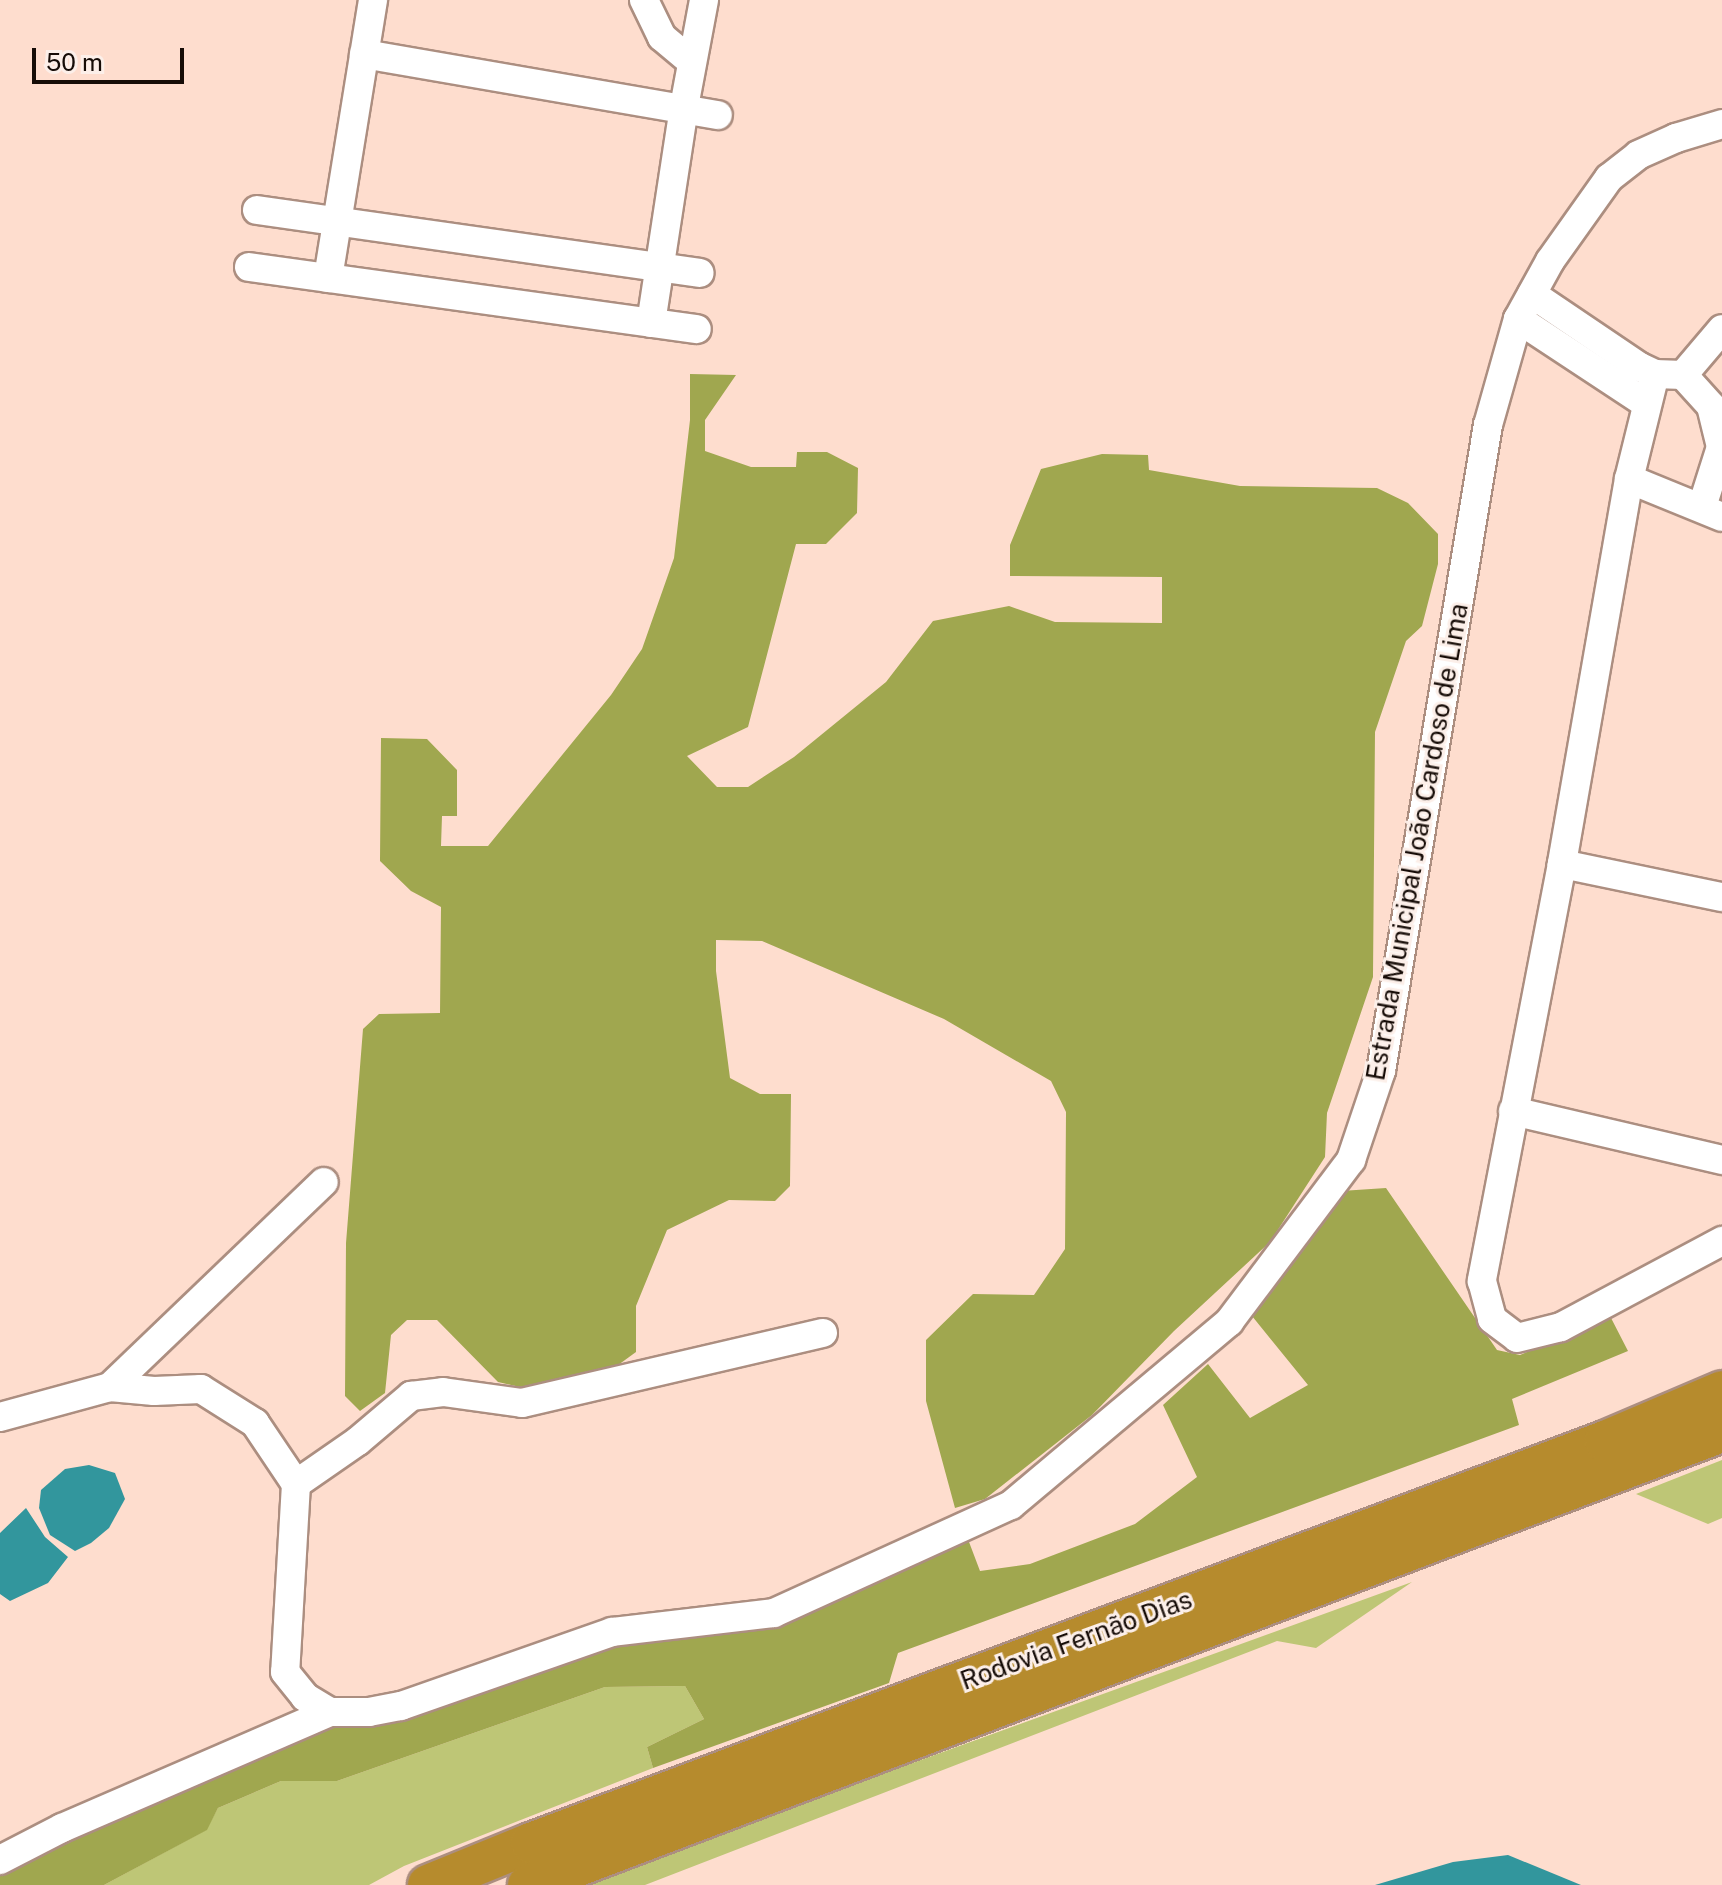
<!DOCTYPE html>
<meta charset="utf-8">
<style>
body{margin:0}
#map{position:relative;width:1722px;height:1885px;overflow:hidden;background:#feddce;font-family:"Public Sans",sans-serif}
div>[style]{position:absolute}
.green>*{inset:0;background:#bec676}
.forest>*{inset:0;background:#a0a74f}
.water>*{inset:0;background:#32969d}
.roads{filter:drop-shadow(2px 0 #ac8e80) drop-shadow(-2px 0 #ac8e80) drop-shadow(0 2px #ac8e80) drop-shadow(0 -2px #ac8e80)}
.minor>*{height:28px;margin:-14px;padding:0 14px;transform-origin:14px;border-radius:14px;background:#fff}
.highway>*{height:40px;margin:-20px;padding:0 20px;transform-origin:20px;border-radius:20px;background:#b68b2d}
span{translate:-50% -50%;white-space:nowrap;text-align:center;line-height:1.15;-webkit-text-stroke:6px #fcefe9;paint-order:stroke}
.street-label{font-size:26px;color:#160c07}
.scale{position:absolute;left:32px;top:48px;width:152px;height:36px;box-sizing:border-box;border:4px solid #160c07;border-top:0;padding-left:10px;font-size:24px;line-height:28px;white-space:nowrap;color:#160c07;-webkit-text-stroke:6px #fcefe9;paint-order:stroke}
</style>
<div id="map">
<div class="green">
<div style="clip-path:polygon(1722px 1460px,1722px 1518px,1708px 1524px,1636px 1494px)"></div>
<div style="clip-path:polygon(1412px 1582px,1316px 1648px,1277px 1641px,645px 1885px,576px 1885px)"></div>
<div style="clip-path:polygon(685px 1686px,704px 1719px,647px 1747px,653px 1768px,404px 1866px,369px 1885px,104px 1885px,206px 1830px,218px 1808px,281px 1781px,337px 1781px,605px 1687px)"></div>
</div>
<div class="forest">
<div style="clip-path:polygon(690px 374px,736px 375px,705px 420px,705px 451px,751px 467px,796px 467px,797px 452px,827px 452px,858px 468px,857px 513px,826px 544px,796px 544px,748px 727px,687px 756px,717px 787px,748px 787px,794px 757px,886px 682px,933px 621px,1009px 606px,1055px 622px,1162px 623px,1162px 577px,1010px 576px,1010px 545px,1041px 469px,1102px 454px,1148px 455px,1149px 470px,1240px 486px,1377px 488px,1408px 503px,1438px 534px,1438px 564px,1422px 626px,1406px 641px,1375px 732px,1373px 977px,1327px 1113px,1325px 1157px,1270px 1242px,1174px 1331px,1092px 1415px,985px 1499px,955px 1508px,926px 1401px,926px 1340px,973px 1294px,1034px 1295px,1065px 1249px,1066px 1112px,1051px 1081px,944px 1019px,762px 941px,716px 940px,716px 971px,730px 1078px,760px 1094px,791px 1094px,790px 1186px,775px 1201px,729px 1200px,667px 1230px,636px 1306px,636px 1352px,614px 1368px,520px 1387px,498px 1382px,437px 1320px,407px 1320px,391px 1335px,385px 1393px,360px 1411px,345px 1396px,346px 1243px,363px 1029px,379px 1014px,440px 1013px,441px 907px,411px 891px,380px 861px,381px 738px,427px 739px,457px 770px,457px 816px,442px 816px,441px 846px,488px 846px,611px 695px,642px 649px,674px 558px,690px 420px)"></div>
<div style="clip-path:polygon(1386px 1188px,1497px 1350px,1520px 1355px,1610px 1316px,1628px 1351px,1512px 1399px,1519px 1425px,898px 1653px,889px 1683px,653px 1768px,647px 1747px,704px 1719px,685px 1686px,605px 1687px,337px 1781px,281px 1781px,218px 1808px,207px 1830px,104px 1885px,0 1885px,0 1876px,37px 1856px,327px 1722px,611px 1642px,778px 1621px,966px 1534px,980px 1571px,1030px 1564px,1135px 1524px,1197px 1477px,1163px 1405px,1208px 1364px,1250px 1418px,1308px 1385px,1252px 1316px,1341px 1191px)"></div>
</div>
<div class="water">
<div style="clip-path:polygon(89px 1465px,115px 1473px,125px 1499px,109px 1528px,91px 1543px,75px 1551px,50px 1535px,39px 1508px,41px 1490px,65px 1469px)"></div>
<div style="clip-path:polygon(26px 1508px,45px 1537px,68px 1557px,48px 1583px,10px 1601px,0 1594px,0 1533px)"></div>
<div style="clip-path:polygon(1508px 1855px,1581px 1885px,1375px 1885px,1453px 1862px)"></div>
</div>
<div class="roads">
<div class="minor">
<div style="left:644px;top:0;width:41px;rotate:64.1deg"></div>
<div style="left:662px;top:37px;width:39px;rotate:40deg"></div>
<div style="left:364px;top:54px;width:359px;rotate:9.8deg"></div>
<div style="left:257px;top:210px;width:447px;rotate:8.1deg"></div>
<div style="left:249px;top:267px;width:452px;rotate:7.9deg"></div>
<div style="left:328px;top:278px;width:282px;rotate:-80.8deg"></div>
<div style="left:1532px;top:294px;width:130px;rotate:34.1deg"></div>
<div style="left:1640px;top:367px;width:17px;rotate:25deg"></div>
<div style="left:1655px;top:374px;width:28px;rotate:2deg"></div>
<div style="left:1683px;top:375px;width:42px;rotate:47.9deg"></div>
<div style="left:1711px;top:406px;width:42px;rotate:76.3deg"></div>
<div style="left:1721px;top:447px;width:63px;rotate:107.6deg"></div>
<div style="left:1518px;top:319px;width:154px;rotate:33.4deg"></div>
<div style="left:651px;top:323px;width:219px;rotate:-81.3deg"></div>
<div style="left:684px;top:107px;width:109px;rotate:-79.4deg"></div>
<div style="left:1655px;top:374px;width:108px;rotate:103.9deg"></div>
<div style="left:1629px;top:479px;width:391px;rotate:99.9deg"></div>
<div style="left:1562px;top:864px;width:425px;rotate:100.9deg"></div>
<div style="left:1482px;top:1281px;width:39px;rotate:75deg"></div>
<div style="left:1492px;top:1319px;width:31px;rotate:37deg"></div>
<div style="left:1517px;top:1338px;width:45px;rotate:-14deg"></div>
<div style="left:1561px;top:1327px;width:183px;rotate:-28.1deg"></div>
<div style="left:1683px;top:375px;width:60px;rotate:-49.7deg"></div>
<div style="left:1629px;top:479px;width:100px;rotate:22.2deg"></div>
<div style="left:1562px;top:864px;width:163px;rotate:11.7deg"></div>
<div style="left:1513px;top:1111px;width:215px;rotate:13.2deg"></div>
<div style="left:110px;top:1387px;width:296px;rotate:-43.8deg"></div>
<div style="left:0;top:1417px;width:114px;rotate:-15.3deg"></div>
<div style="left:110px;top:1387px;width:44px;rotate:5.2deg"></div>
<div style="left:154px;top:1391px;width:47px;rotate:-2.4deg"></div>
<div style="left:201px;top:1389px;width:64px;rotate:32.2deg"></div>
<div style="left:255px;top:1423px;width:73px;rotate:56.1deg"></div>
<div style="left:296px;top:1484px;width:188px;rotate:93.3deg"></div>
<div style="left:285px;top:1672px;width:32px;rotate:51deg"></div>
<div style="left:305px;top:1697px;width:29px;rotate:31deg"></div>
<div style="left:330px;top:1712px;width:39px"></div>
<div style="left:369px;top:1712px;width:33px;rotate:-11deg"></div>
<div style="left:401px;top:1706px;width:224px;rotate:-19.3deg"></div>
<div style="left:612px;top:1632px;width:163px;rotate:-6.7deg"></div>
<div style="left:774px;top:1613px;width:260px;rotate:-24.5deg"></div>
<div style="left:1011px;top:1505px;width:285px;rotate:-40deg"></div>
<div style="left:1229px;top:1322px;width:203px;rotate:-53deg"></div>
<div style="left:1351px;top:1160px;width:94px;rotate:-71.4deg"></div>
<div style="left:1381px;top:1071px;width:655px;rotate:-80.6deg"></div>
<div style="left:1488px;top:425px;width:110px;rotate:-74.2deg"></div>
<div style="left:1518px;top:319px;width:66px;rotate:-61.1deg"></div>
<div style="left:1550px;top:261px;width:102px;rotate:-54.6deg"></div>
<div style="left:1609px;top:178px;width:37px;rotate:-38deg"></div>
<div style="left:1638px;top:155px;width:42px;rotate:-24.1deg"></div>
<div style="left:1676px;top:138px;width:48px;rotate:-16.9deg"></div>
<div style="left:296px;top:1484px;width:75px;rotate:-34.7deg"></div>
<div style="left:358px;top:1441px;width:70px;rotate:-40.3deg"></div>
<div style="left:411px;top:1396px;width:32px;rotate:-7deg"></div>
<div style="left:443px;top:1392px;width:80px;rotate:7.9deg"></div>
<div style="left:522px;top:1403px;width:309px;rotate:-13.1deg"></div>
<div style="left:0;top:1860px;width:70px;rotate:-27.3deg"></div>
<div style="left:62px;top:1828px;width:292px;rotate:-23.4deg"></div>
</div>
<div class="highway">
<div style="left:428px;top:1885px;width:111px;rotate:-22.2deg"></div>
<div style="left:531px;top:1843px;width:1147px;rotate:-20.52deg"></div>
<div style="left:1605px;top:1441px;width:127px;rotate:-23.1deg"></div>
<div style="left:528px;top:1885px;width:1277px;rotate:-20.78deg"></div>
</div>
</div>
<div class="street-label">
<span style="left:1417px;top:842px;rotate:-80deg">Estrada Municipal João Cardoso de Lima</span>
<span style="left:1076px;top:1640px;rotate:-20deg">Rodovia Fernão Dias</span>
</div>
<div class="scale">50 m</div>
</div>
